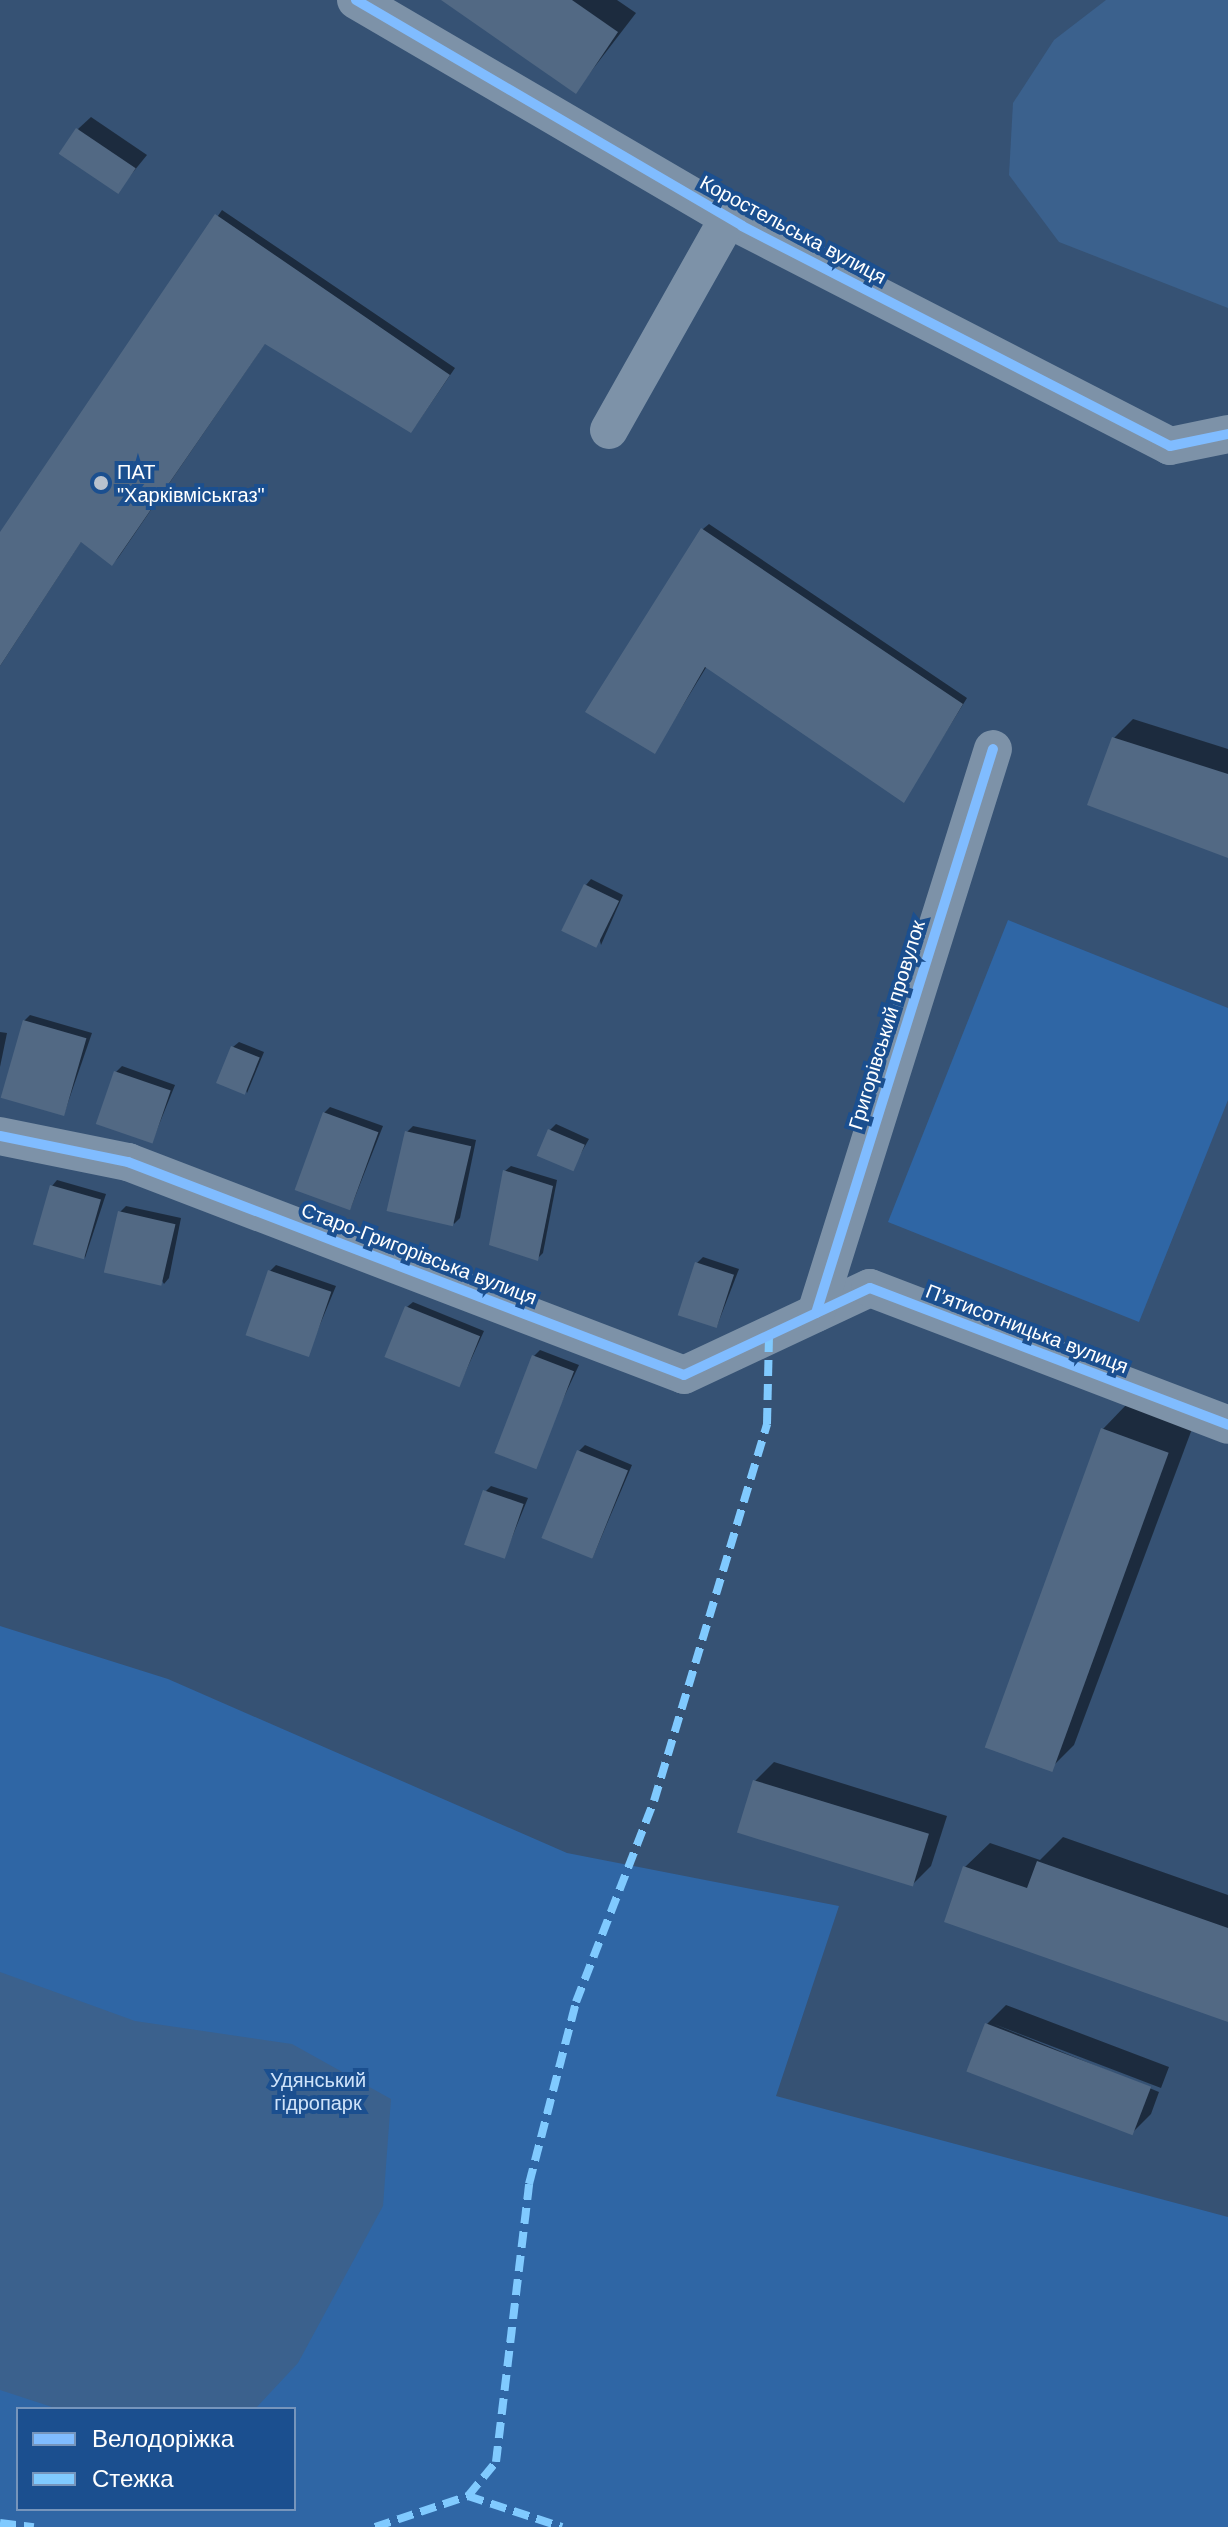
<!DOCTYPE html>
<meta charset="utf-8">
<style>
body{margin:0}
#map{position:relative;width:1228px;height:2527px;overflow:hidden;background:#365274;font-family:Arial,sans-serif}
div>[style]{position:absolute}
.green>*{inset:0;background:#2f66a5}
.water>*{inset:0;background:#3b618d}
.shadow>*{inset:0;background:#0007}
.building>*{inset:0;background:#526984;transform-origin:0 0}
.minor>*{height:38px;margin:-19px;padding:0 19px;transform-origin:19px;border-radius:19px;background:#7d92a8}
.quiet>*{height:8px;margin-top:-4px;transform-origin:0;background:repeating-linear-gradient(90deg,#80caff 0 16px,transparent 0 24px)}
.cycleway>*{height:10px;margin:-5px;padding:0 5px;transform-origin:5px;border-radius:5px;background:#80bcff}
.dots>*{width:22px;height:22px;translate:-50% -50%;box-sizing:border-box;border:4px solid #1b4f8f;border-radius:50%}
span{translate:-50% -50%;white-space:nowrap;text-align:center;line-height:1.15;-webkit-text-stroke:8px #1b4f8f;paint-order:stroke}
.street-label{font-size:20px;color:#fff}
.poi-label{font-size:20px;color:#fff}
.left{translate:0 -50%;text-align:left}
.park-label{font-size:20px;color:#cfe3fa}
.legend{position:absolute;left:16px;top:2407px;width:280px;height:104px;box-sizing:border-box;background:#1b4f8f;border:2px solid #7695bc;margin:0;padding:10px 14px;list-style:none;font-size:24px;color:#fff}
.legend li{display:flex;align-items:center;gap:16px;height:40px}
.legend b{width:40px;border:2px solid #7695bc}
</style>
<div id="map">
<div class="green">
<div style="clip-path:polygon(1008px 920px,1228px 1008px,1228px 1100px,1139px 1322px,888px 1222px)"></div>
<div style="clip-path:polygon(evenodd,0 1626px,168px 1679px,567px 1853px,839px 1906px,776px 2096px,1228px 2217px,1228px 2527px,0 2527px,0 1626px,18px 2409px,294px 2409px,294px 2509px,18px 2509px,18px 2409px)"></div>
</div>
<div class="water">
<div style="clip-path:polygon(1106px 0,1228px 0,1228px 308px,1059px 242px,1009px 175px,1013px 103px,1054px 40px)"></div>
<div style="clip-path:polygon(0 1972px,135px 2021px,292px 2044px,391px 2099px,383px 2206px,298px 2363px,255px 2409px,58px 2409px,0 2390px)"></div>
</div>
<div class="shadow">
<div style="clip-path:polygon(445px 0,617px 0,636px 13px,576px 91px)"></div>
<div style="clip-path:polygon(91px 117px,147px 155px,117px 192px,78px 129px)"></div>
<div style="clip-path:polygon(222px 210px,455px 368px,416px 425px,266px 342px,118px 558px,112px 564px,82px 540px,0 666px,0 536px)"></div>
<div style="clip-path:polygon(709px 524px,967px 698px,904px 800px,707px 666px,655px 751px,703px 529px)"></div>
<div style="clip-path:polygon(1133px 719px,1228px 749px,1228px 856px,1114px 738px)"></div>
<div style="clip-path:polygon(591px 879px,623px 895px,601px 945px,586px 885px)"></div>
<div style="clip-path:polygon(30px 1015px,92px 1033px,64px 1114px,24px 1021px)"></div>
<div style="clip-path:polygon(0 1032px,7px 1033px,0 1067px)"></div>
<div style="clip-path:polygon(239px 1042px,264px 1052px,247px 1093px,233px 1047px)"></div>
<div style="clip-path:polygon(122px 1066px,175px 1085px,152px 1142px,116px 1072px)"></div>
<div style="clip-path:polygon(330px 1107px,383px 1126px,351px 1207px,324px 1113px)"></div>
<div style="clip-path:polygon(556px 1124px,589px 1139px,572px 1169px,550px 1130px)"></div>
<div style="clip-path:polygon(413px 1126px,476px 1140px,460px 1218px,454px 1224px,407px 1132px)"></div>
<div style="clip-path:polygon(511px 1166px,557px 1180px,543px 1253px,537px 1259px,505px 1171px)"></div>
<div style="clip-path:polygon(57px 1180px,106px 1194px,85px 1258px,52px 1186px)"></div>
<div style="clip-path:polygon(126px 1206px,181px 1218px,169px 1278px,164px 1284px,120px 1212px)"></div>
<div style="clip-path:polygon(703px 1257px,739px 1269px,717px 1326px,697px 1263px)"></div>
<div style="clip-path:polygon(276px 1265px,336px 1286px,307px 1356px,270px 1271px)"></div>
<div style="clip-path:polygon(413px 1302px,484px 1331px,459px 1386px,407px 1307px)"></div>
<div style="clip-path:polygon(540px 1350px,579px 1365px,532px 1465px,534px 1356px)"></div>
<div style="clip-path:polygon(1127px 1404px,1192px 1429px,1074px 1745px,1049px 1770px,1103px 1429px)"></div>
<div style="clip-path:polygon(585px 1445px,632px 1465px,592px 1559px,579px 1451px)"></div>
<div style="clip-path:polygon(491px 1486px,528px 1498px,504px 1557px,485px 1492px)"></div>
<div style="clip-path:polygon(774px 1762px,947px 1816px,931px 1866px,912px 1885px,755px 1781px)"></div>
<div style="clip-path:polygon(1063px 1837px,1228px 1895px,1228px 2020px,965px 1867px,990px 1843px,1040px 1860px)"></div>
<div style="clip-path:polygon(1006px 2005px,1169px 2067px,1161px 2088px,994px 2024px,1159px 2092px,1151px 2114px,1132px 2133px,987px 2024px)"></div>
</div>
<div class="building">
<div style="clip-path:polygon(441px 0,572px 0,618px 32px,576px 94px)"></div>
<div style="left:76px;top:128px;width:72px;height:31px;rotate:34deg"></div>
<div style="clip-path:polygon(215px 214px,450px 375px,411px 433px,265px 344px,112px 566px,81px 542px,0 666px,0 532px)"></div>
<div style="clip-path:polygon(701px 528px,963px 704px,904px 803px,705px 667px,655px 754px,585px 712px)"></div>
<div style="clip-path:polygon(1112px 737px,1228px 774px,1228px 858px,1087px 805px)"></div>
<div style="left:584px;top:884px;width:39px;height:52px;rotate:26deg"></div>
<div style="left:23px;top:1020px;width:66px;height:81px;rotate:16deg"></div>
<div style="left:231px;top:1046px;width:31px;height:40px;rotate:22deg"></div>
<div style="left:114px;top:1071px;width:60px;height:56px;rotate:19deg"></div>
<div style="left:323px;top:1112px;width:59px;height:83px;rotate:20deg"></div>
<div style="left:548px;top:1129px;width:40px;height:29px;rotate:23deg"></div>
<div style="left:405px;top:1131px;width:68px;height:82px;rotate:13deg"></div>
<div style="clip-path:polygon(503px 1170px,553px 1186px,538px 1261px,489px 1245px)"></div>
<div style="left:50px;top:1185px;width:53px;height:62px;rotate:16deg"></div>
<div style="left:118px;top:1211px;width:59px;height:63px;rotate:13deg"></div>
<div style="left:695px;top:1262px;width:41px;height:56px;rotate:18deg"></div>
<div style="left:268px;top:1270px;width:67px;height:69px;rotate:19deg"></div>
<div style="left:405px;top:1306px;width:81px;height:55px;rotate:22deg"></div>
<div style="left:532px;top:1355px;width:45px;height:105px;rotate:21deg"></div>
<div style="left:1101px;top:1428px;width:72px;height:340px;rotate:20deg"></div>
<div style="left:577px;top:1450px;width:55px;height:95px;rotate:22deg"></div>
<div style="left:483px;top:1490px;width:43px;height:58px;rotate:19deg"></div>
<div style="left:753px;top:1780px;width:184px;height:55px;rotate:17deg"></div>
<div style="clip-path:polygon(1037px 1861px,1228px 1928px,1228px 2022px,944px 1922px,963px 1866px,1027px 1888px)"></div>
<div style="left:985px;top:2023px;width:178px;height:52px;rotate:21deg"></div>
</div>
<div class="minor">
<div style="left:356px;top:0;width:447px;rotate:30.3deg"></div>
<div style="left:742px;top:226px;width:481px;rotate:27.2deg"></div>
<div style="left:1170px;top:446px;width:59px;rotate:-11.7deg"></div>
<div style="left:609px;top:430px;width:242px;rotate:-60.6deg"></div>
<div style="left:0;top:1136px;width:131px;rotate:11.5deg"></div>
<div style="left:128px;top:1162px;width:595px;rotate:20.96deg"></div>
<div style="left:684px;top:1375px;width:205px;rotate:-25.1deg"></div>
<div style="left:870px;top:1288px;width:383px;rotate:20.9deg"></div>
<div style="left:816px;top:1313px;width:591px;rotate:-72.58deg"></div>
</div>
<div class="quiet">
<div style="left:468px;top:2496px;width:99px;rotate:18.3deg"></div>
<div style="left:0;top:2523px;width:34px;rotate:7deg"></div>
<div style="left:375px;top:2527px;width:98px;rotate:-18.4deg"></div>
<div style="left:468px;top:2496px;width:44px;rotate:-50.5deg"></div>
<div style="left:496px;top:2462px;width:280px;rotate:-83.2deg"></div>
<div style="left:529px;top:2184px;width:188px;rotate:-75.5deg"></div>
<div style="left:576px;top:2002px;width:216px;rotate:-68.8deg"></div>
<div style="left:654px;top:1801px;width:394px;rotate:-73.3deg"></div>
<div style="left:767px;top:1424px;width:89px;rotate:-88.7deg"></div>
</div>
<div class="cycleway">
<div style="left:356px;top:0;width:447px;rotate:30.3deg"></div>
<div style="left:742px;top:226px;width:481px;rotate:27.2deg"></div>
<div style="left:1170px;top:446px;width:59px;rotate:-11.7deg"></div>
<div style="left:0;top:1136px;width:131px;rotate:11.5deg"></div>
<div style="left:128px;top:1162px;width:595px;rotate:20.96deg"></div>
<div style="left:684px;top:1375px;width:205px;rotate:-25.1deg"></div>
<div style="left:870px;top:1288px;width:383px;rotate:20.9deg"></div>
<div style="left:816px;top:1313px;width:591px;rotate:-72.58deg"></div>
</div>
<div class="dots">
<div style="left:101px;top:483px;background:#b9c2ce"></div>
</div>
<div class="street-label">
<span style="left:793px;top:230px;rotate:28deg">Коростельська вулиця</span>
<span style="left:887px;top:1025px;rotate:-73deg">Григорівський провулок</span>
<span style="left:419px;top:1254px;rotate:21deg">Старо-Григорівська вулиця</span>
<span style="left:1027px;top:1329px;rotate:21deg">П’ятисотницька вулиця</span>
</div>
<div class="poi-label">
<span class="left" style="left:117px;top:484px">ПАТ<br>"Харківміськгаз"</span>
</div>
<div class="park-label">
<span style="left:318px;top:2092px">Удянський<br>гідропарк</span>
</div>
<ul class="legend">
<li><b style="height:10px;background:#80bcff"></b>Велодоріжка</li>
<li><b style="height:10px;background:#80caff"></b>Стежка</li>
</ul>
</div>
